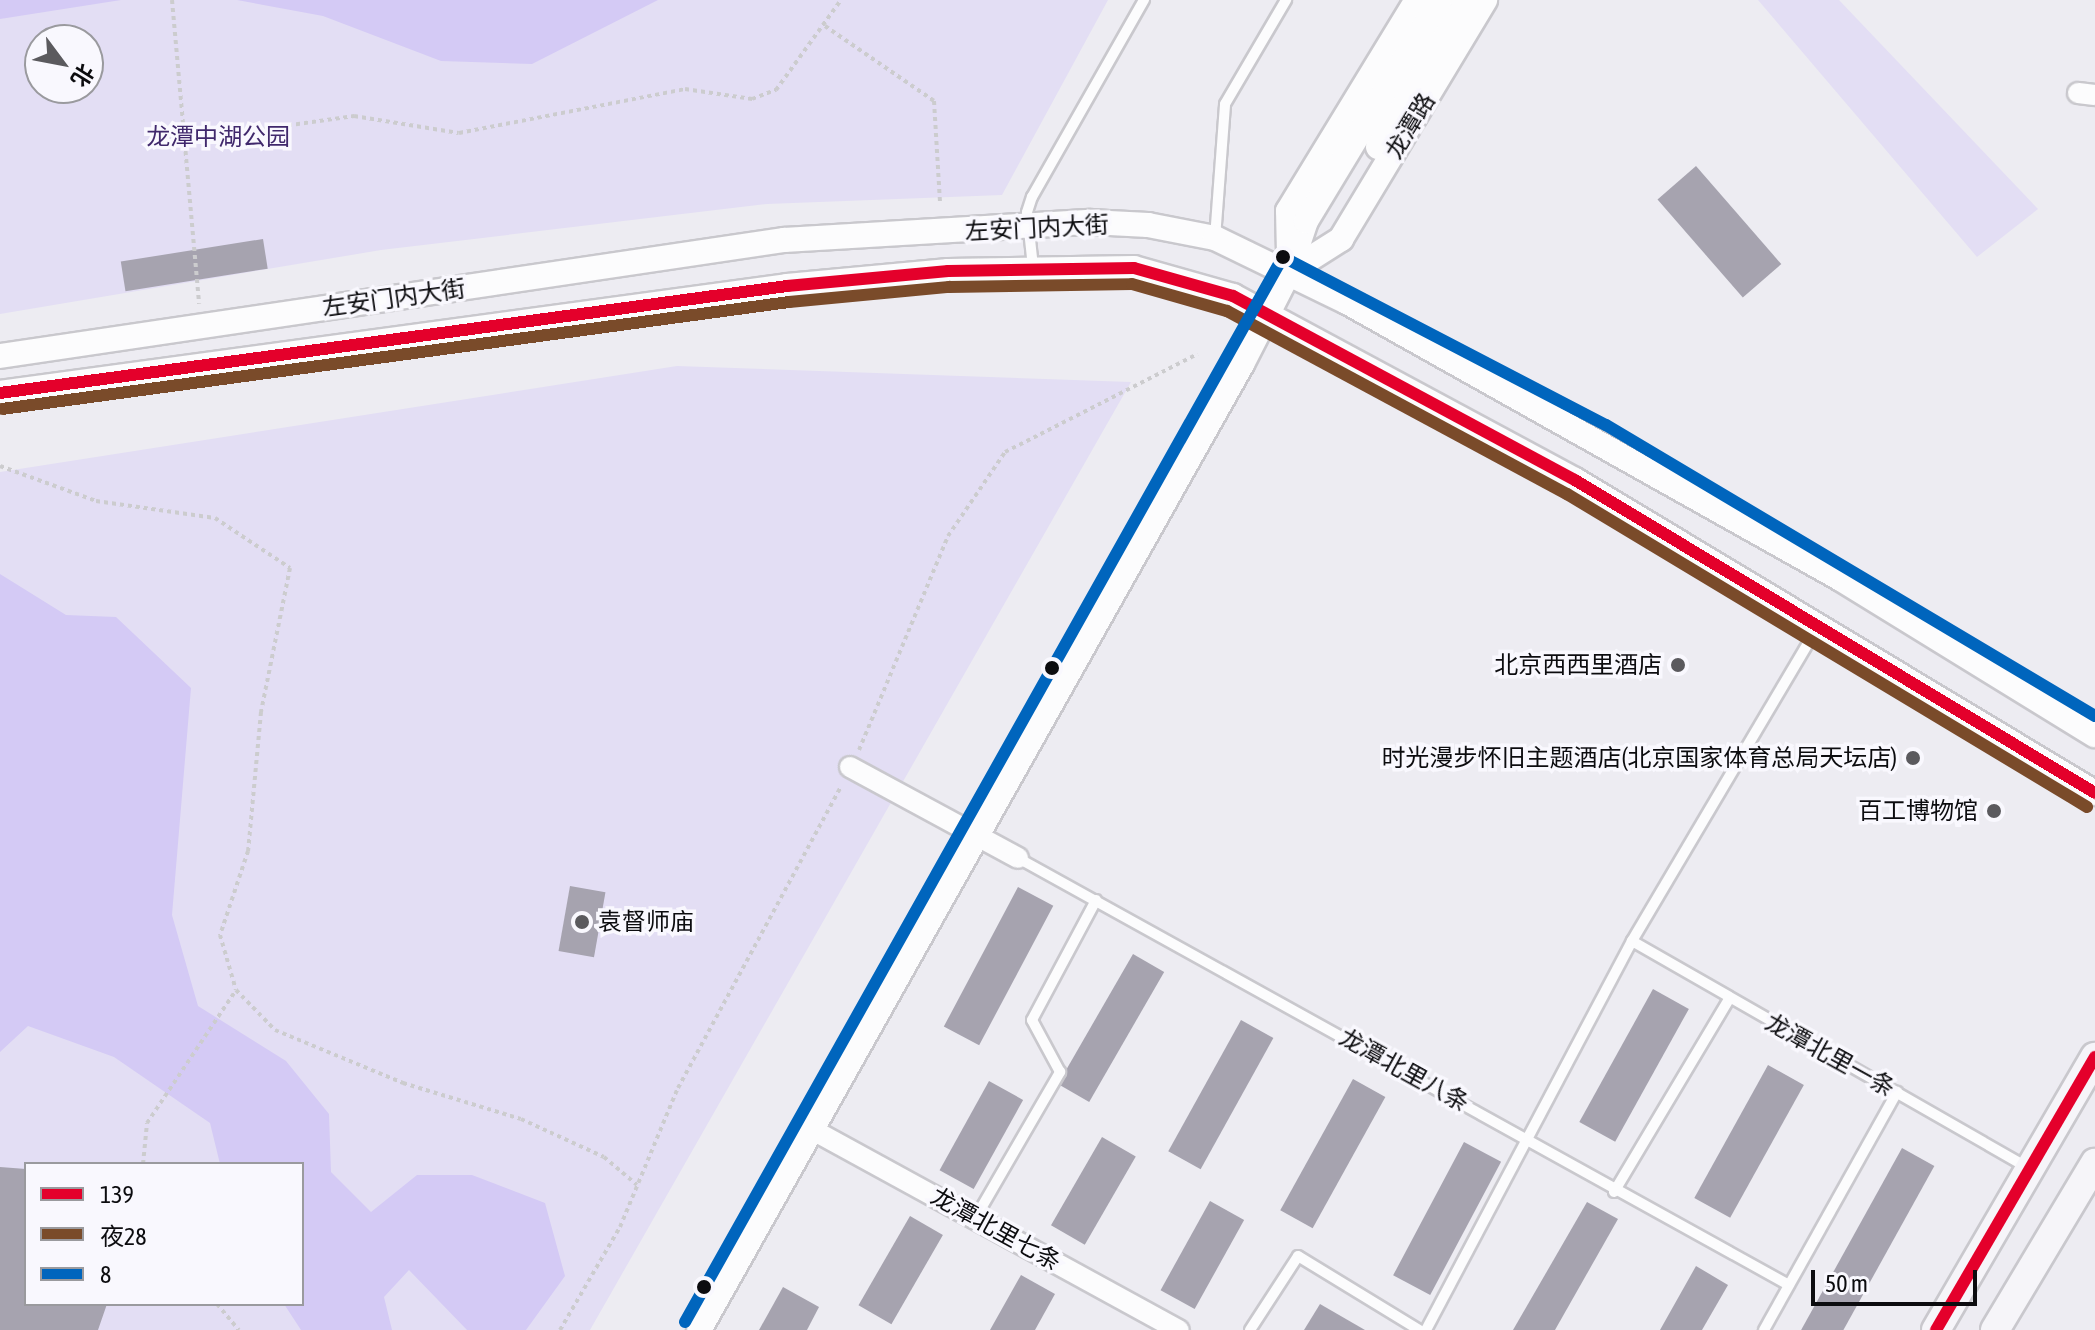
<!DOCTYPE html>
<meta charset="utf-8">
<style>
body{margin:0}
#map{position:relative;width:2095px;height:1330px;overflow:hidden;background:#edecf2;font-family:"Asap Condensed","Noto Sans SC",sans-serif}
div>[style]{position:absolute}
.green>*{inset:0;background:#e3def4}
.water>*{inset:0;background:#d4caf5}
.building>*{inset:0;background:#a6a3af;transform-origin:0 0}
.path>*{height:4px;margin-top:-2px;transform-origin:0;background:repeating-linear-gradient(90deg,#ccccce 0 4px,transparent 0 8px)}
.roads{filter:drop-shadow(2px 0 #c9c8cd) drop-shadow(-2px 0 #c9c8cd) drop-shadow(0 2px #c9c8cd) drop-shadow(0 -2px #c9c8cd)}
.service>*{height:10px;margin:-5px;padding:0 5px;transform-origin:5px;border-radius:5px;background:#fcfcfd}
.minor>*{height:20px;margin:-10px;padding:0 10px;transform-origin:10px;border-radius:10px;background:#fcfcfd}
.tertiary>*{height:24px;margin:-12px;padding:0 12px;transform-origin:12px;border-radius:12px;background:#fcfcfd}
.secondary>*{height:28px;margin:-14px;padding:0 14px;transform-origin:14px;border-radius:14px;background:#f6f5f9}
.bus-1>*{height:12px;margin:-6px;padding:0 6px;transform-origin:6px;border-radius:6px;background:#e4002b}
.bus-2>*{height:12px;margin:-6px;padding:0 6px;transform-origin:6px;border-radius:6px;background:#7a4b2a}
.bus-3>*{height:12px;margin:-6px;padding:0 6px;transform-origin:6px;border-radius:6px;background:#0065bd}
.dots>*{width:22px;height:22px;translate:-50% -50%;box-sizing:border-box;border:4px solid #f9f8fe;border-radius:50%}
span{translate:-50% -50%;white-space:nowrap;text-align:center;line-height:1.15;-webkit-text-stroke:7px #f9f8fe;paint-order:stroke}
.street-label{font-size:24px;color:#0c0c0f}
.park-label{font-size:24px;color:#40286c}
.poi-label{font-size:24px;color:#0c0c0f}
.right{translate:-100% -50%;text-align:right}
.left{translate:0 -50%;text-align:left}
.legend{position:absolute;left:24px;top:1162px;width:280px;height:144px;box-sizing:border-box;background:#f9f8fe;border:2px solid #9a9a9e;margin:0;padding:10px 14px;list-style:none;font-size:24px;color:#0c0c0f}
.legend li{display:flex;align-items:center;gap:16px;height:40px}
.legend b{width:40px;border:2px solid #9a9a9e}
.north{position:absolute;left:24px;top:24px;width:80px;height:80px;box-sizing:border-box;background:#f9f8fe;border:2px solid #9a9a9e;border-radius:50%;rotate:122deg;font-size:22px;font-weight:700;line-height:32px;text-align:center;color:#0c0c0f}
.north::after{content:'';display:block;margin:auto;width:28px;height:36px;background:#5b5a5e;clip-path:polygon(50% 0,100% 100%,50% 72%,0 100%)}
.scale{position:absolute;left:1811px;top:1270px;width:166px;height:36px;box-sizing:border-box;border:4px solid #0c0c0f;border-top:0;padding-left:10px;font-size:24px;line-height:28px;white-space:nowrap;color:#0c0c0f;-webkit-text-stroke:6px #f9f8fe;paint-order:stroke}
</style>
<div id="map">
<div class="green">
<div style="clip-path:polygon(evenodd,0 0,1108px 0,1002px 195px,767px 204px,381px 250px,0 314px,0 0,40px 40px,88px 40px,88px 88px,40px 88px,40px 40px)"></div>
<div style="clip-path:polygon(1758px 0,1839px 0,2038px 209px,1977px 257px)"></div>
<div style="clip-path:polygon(evenodd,677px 366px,1131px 382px,590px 1330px,0 1330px,0 472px,677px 366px,26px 1164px,302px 1164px,302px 1304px,26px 1304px,26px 1164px)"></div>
</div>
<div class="water">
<div style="clip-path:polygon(0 0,121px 0,0 19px)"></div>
<div style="clip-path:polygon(237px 0,658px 0,532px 64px,441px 61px,323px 16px)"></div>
<div style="clip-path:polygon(0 574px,66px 615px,116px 617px,191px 688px,172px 915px,198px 1006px,286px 1061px,329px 1114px,331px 1172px,371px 1212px,417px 1175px,472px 1175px,545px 1203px,565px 1276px,526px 1330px,467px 1330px,409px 1270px,384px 1297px,392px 1330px,301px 1330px,284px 1304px,302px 1304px,302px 1164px,220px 1164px,210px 1123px,114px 1057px,28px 1026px,0 1052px)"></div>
</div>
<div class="building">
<div style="left:1696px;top:166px;width:130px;height:51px;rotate:49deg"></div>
<div style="left:263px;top:239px;width:30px;height:144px;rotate:81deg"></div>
<div style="left:570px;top:886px;width:36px;height:66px;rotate:10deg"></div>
<div style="left:1018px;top:887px;width:40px;height:158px;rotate:28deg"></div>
<div style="left:1133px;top:954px;width:36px;height:150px;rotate:30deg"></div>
<div style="left:1653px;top:989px;width:41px;height:152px;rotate:29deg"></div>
<div style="left:1241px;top:1020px;width:37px;height:150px;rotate:29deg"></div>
<div style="left:1768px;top:1065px;width:41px;height:152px;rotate:29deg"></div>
<div style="left:1353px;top:1079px;width:37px;height:150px;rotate:29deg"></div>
<div style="left:989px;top:1081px;width:39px;height:102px;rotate:29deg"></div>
<div style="left:1102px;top:1137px;width:39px;height:102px;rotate:30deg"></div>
<div style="left:1464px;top:1142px;width:42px;height:151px;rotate:28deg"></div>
<div style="left:1902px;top:1148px;width:37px;height:209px;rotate:29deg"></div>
<div style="clip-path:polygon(0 1167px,26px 1169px,26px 1304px,107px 1304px,98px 1330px,0 1330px)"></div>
<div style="left:1210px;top:1201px;width:39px;height:102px;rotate:29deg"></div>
<div style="clip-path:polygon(1587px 1202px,1618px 1219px,1555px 1330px,1513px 1330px)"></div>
<div style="left:910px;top:1216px;width:38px;height:103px;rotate:30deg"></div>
<div style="clip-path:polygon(1696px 1266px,1728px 1285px,1702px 1330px,1660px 1330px)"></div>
<div style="clip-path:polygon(1021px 1275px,1055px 1294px,1035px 1330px,990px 1330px)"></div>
<div style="clip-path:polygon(783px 1287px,819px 1307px,807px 1330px,759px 1330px)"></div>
<div style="clip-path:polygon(1320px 1304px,1365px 1330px,1304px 1330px)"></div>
</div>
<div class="path">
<div style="left:172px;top:0;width:305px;rotate:84.9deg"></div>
<div style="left:825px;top:26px;width:132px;rotate:34.5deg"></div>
<div style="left:934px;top:101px;width:102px;rotate:86.6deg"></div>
<div style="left:185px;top:140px;width:171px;rotate:-8.1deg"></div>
<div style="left:354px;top:116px;width:106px;rotate:9.2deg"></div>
<div style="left:459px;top:133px;width:230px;rotate:-11deg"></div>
<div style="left:685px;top:89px;width:68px;rotate:8.5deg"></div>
<div style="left:752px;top:99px;width:26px;rotate:-21deg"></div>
<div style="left:776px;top:90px;width:111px;rotate:-54.2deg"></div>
<div style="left:0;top:466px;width:102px;rotate:20deg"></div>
<div style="left:96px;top:501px;width:120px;rotate:8.1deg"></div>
<div style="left:215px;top:518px;width:90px;rotate:33.7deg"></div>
<div style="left:290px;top:568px;width:147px;rotate:101.4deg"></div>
<div style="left:261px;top:712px;width:140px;rotate:95.3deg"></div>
<div style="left:248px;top:851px;width:89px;rotate:108.4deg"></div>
<div style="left:220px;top:935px;width:57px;rotate:73.8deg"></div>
<div style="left:236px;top:990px;width:56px;rotate:45.7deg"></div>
<div style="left:275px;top:1030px;width:139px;rotate:22.5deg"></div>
<div style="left:403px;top:1083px;width:123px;rotate:17deg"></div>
<div style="left:521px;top:1119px;width:91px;rotate:24.6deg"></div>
<div style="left:604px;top:1157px;width:43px;rotate:40.3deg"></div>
<div style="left:859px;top:750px;width:232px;rotate:-67.4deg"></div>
<div style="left:948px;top:536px;width:102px;rotate:-55.8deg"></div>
<div style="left:1005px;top:452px;width:216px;rotate:-27deg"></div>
<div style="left:143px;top:1164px;width:41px;rotate:-84.4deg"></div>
<div style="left:147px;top:1123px;width:160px;rotate:-56.2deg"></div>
<div style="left:217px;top:1304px;width:34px;rotate:50deg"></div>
<div style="left:560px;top:1330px;width:119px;rotate:-59.8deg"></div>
<div style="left:620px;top:1227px;width:151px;rotate:-67.4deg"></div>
<div style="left:678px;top:1088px;width:343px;rotate:-61.6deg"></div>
</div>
<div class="roads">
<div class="service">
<div style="left:1215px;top:238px;width:134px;rotate:-85.7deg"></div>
<div style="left:1225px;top:104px;width:121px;rotate:-59.6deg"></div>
<div style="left:1033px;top:267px;width:55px;rotate:-96.2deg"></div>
<div style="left:1027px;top:212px;width:16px;rotate:-72deg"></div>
<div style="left:1032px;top:197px;width:227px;rotate:-60.4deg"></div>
<div style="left:1018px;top:858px;width:881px;rotate:28.98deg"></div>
<div style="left:1632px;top:941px;width:456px;rotate:29.8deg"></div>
<div style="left:1614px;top:1192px;width:225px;rotate:-59.2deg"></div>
<div style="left:976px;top:1217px;width:168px;rotate:-59.9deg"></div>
<div style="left:1060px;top:1072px;width:59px;rotate:-118.3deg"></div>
<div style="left:1032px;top:1020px;width:136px;rotate:-61.9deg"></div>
<div style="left:1250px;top:1330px;width:88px;rotate:-57deg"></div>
<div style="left:1298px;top:1256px;width:142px;rotate:31.4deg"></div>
<div style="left:1426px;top:1330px;width:440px;rotate:-62.1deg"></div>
<div style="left:1632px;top:941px;width:366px;rotate:-59.4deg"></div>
<div style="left:1764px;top:1330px;width:273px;rotate:-60.8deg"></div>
</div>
<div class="minor">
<div style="left:2078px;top:93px;width:17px;rotate:7deg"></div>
<div style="left:850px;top:767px;width:191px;rotate:28.4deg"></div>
<div style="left:813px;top:1130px;width:417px;rotate:28.7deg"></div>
</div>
<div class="tertiary">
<div style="left:1378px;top:147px;width:170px;rotate:-60deg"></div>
<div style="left:1289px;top:254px;width:43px;rotate:-91.3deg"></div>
<div style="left:1288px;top:211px;width:247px;rotate:-58.6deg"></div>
<div style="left:1289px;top:272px;width:62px;rotate:-32.4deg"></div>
<div style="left:1341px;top:239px;width:279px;rotate:-58.9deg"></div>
<div style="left:0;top:356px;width:793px;rotate:-8.42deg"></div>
<div style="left:784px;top:240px;width:307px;rotate:-3.4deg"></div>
<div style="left:1090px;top:222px;width:58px;rotate:3deg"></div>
<div style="left:1148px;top:225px;width:68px;rotate:11deg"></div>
<div style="left:1215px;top:238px;width:147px;rotate:25.9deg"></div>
<div style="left:1347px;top:302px;width:566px;rotate:29.28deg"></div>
<div style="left:1841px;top:579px;width:298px;rotate:31.6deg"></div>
<div style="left:0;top:393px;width:794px;rotate:-7.74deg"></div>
<div style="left:787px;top:286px;width:162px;rotate:-5.3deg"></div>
<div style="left:948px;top:271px;width:186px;rotate:-0.9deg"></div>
<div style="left:1134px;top:268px;width:103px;rotate:15.8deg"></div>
<div style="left:1233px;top:296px;width:388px;rotate:28.3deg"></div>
<div style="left:1575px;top:480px;width:607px;rotate:31.04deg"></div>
<div style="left:699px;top:1330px;width:1108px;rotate:-60.66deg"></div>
<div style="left:1242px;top:364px;width:103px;rotate:-62.9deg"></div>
<div style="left:1289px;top:272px;width:54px;rotate:-71.6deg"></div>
<div style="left:1306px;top:221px;width:258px;rotate:-58.8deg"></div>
</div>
<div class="secondary">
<div style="left:1936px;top:1330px;width:316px;rotate:-59.8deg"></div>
<div style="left:1995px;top:1330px;width:195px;rotate:-59.1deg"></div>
</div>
</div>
<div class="bus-1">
<div style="left:0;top:393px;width:794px;rotate:-7.74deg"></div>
<div style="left:787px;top:286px;width:162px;rotate:-5.3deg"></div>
<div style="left:948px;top:271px;width:186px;rotate:-0.9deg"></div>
<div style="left:1134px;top:268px;width:103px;rotate:15.8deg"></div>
<div style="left:1233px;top:296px;width:388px;rotate:28.3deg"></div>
<div style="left:1575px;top:480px;width:607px;rotate:31.04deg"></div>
<div style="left:1936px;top:1330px;width:316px;rotate:-59.8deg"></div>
</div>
<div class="bus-2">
<div style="left:2px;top:409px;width:794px;rotate:-7.74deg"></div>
<div style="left:789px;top:302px;width:161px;rotate:-5.4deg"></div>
<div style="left:949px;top:287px;width:183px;rotate:-0.9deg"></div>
<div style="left:1132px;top:284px;width:99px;rotate:15.9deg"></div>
<div style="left:1227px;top:311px;width:386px;rotate:28.3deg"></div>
<div style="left:1567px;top:494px;width:607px;rotate:31.04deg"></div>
</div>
<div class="bus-3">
<div style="left:685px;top:1322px;width:1221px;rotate:-60.69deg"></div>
<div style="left:1283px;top:257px;width:364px;rotate:27.5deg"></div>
<div style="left:1606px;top:425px;width:569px;rotate:30.76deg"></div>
</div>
<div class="dots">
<div style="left:1283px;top:257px;background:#0c0c0f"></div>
<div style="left:1678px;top:665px;background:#5b5a5e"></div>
<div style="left:1052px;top:668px;background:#0c0c0f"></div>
<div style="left:1913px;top:758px;background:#5b5a5e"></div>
<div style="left:1994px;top:811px;background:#5b5a5e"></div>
<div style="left:582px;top:922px;background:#5b5a5e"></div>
<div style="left:704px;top:1287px;background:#0c0c0f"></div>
</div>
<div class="street-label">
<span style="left:1410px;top:126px;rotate:-59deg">龙潭路</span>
<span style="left:1037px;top:228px;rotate:-3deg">左安门内大街</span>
<span style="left:394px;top:298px;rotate:-8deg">左安门内大街</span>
<span style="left:1830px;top:1055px;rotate:29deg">龙潭北里一条</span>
<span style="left:1404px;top:1070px;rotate:29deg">龙潭北里八条</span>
<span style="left:996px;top:1229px;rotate:29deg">龙潭北里七条</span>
</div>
<div class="park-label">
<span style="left:218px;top:137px">龙潭中湖公园</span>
</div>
<div class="poi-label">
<span class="right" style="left:1662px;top:665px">北京西西里酒店</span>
<span class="right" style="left:1897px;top:758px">时光漫步怀旧主题酒店(北京国家体育总局天坛店)</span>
<span class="right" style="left:1978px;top:811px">百工博物馆</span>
<span class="left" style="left:598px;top:922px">袁督师庙</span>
</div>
<ul class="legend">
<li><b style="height:10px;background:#e4002b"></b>139</li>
<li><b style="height:10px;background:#7a4b2a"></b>夜28</li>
<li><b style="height:10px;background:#0065bd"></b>8</li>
</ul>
<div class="north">北</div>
<div class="scale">50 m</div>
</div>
